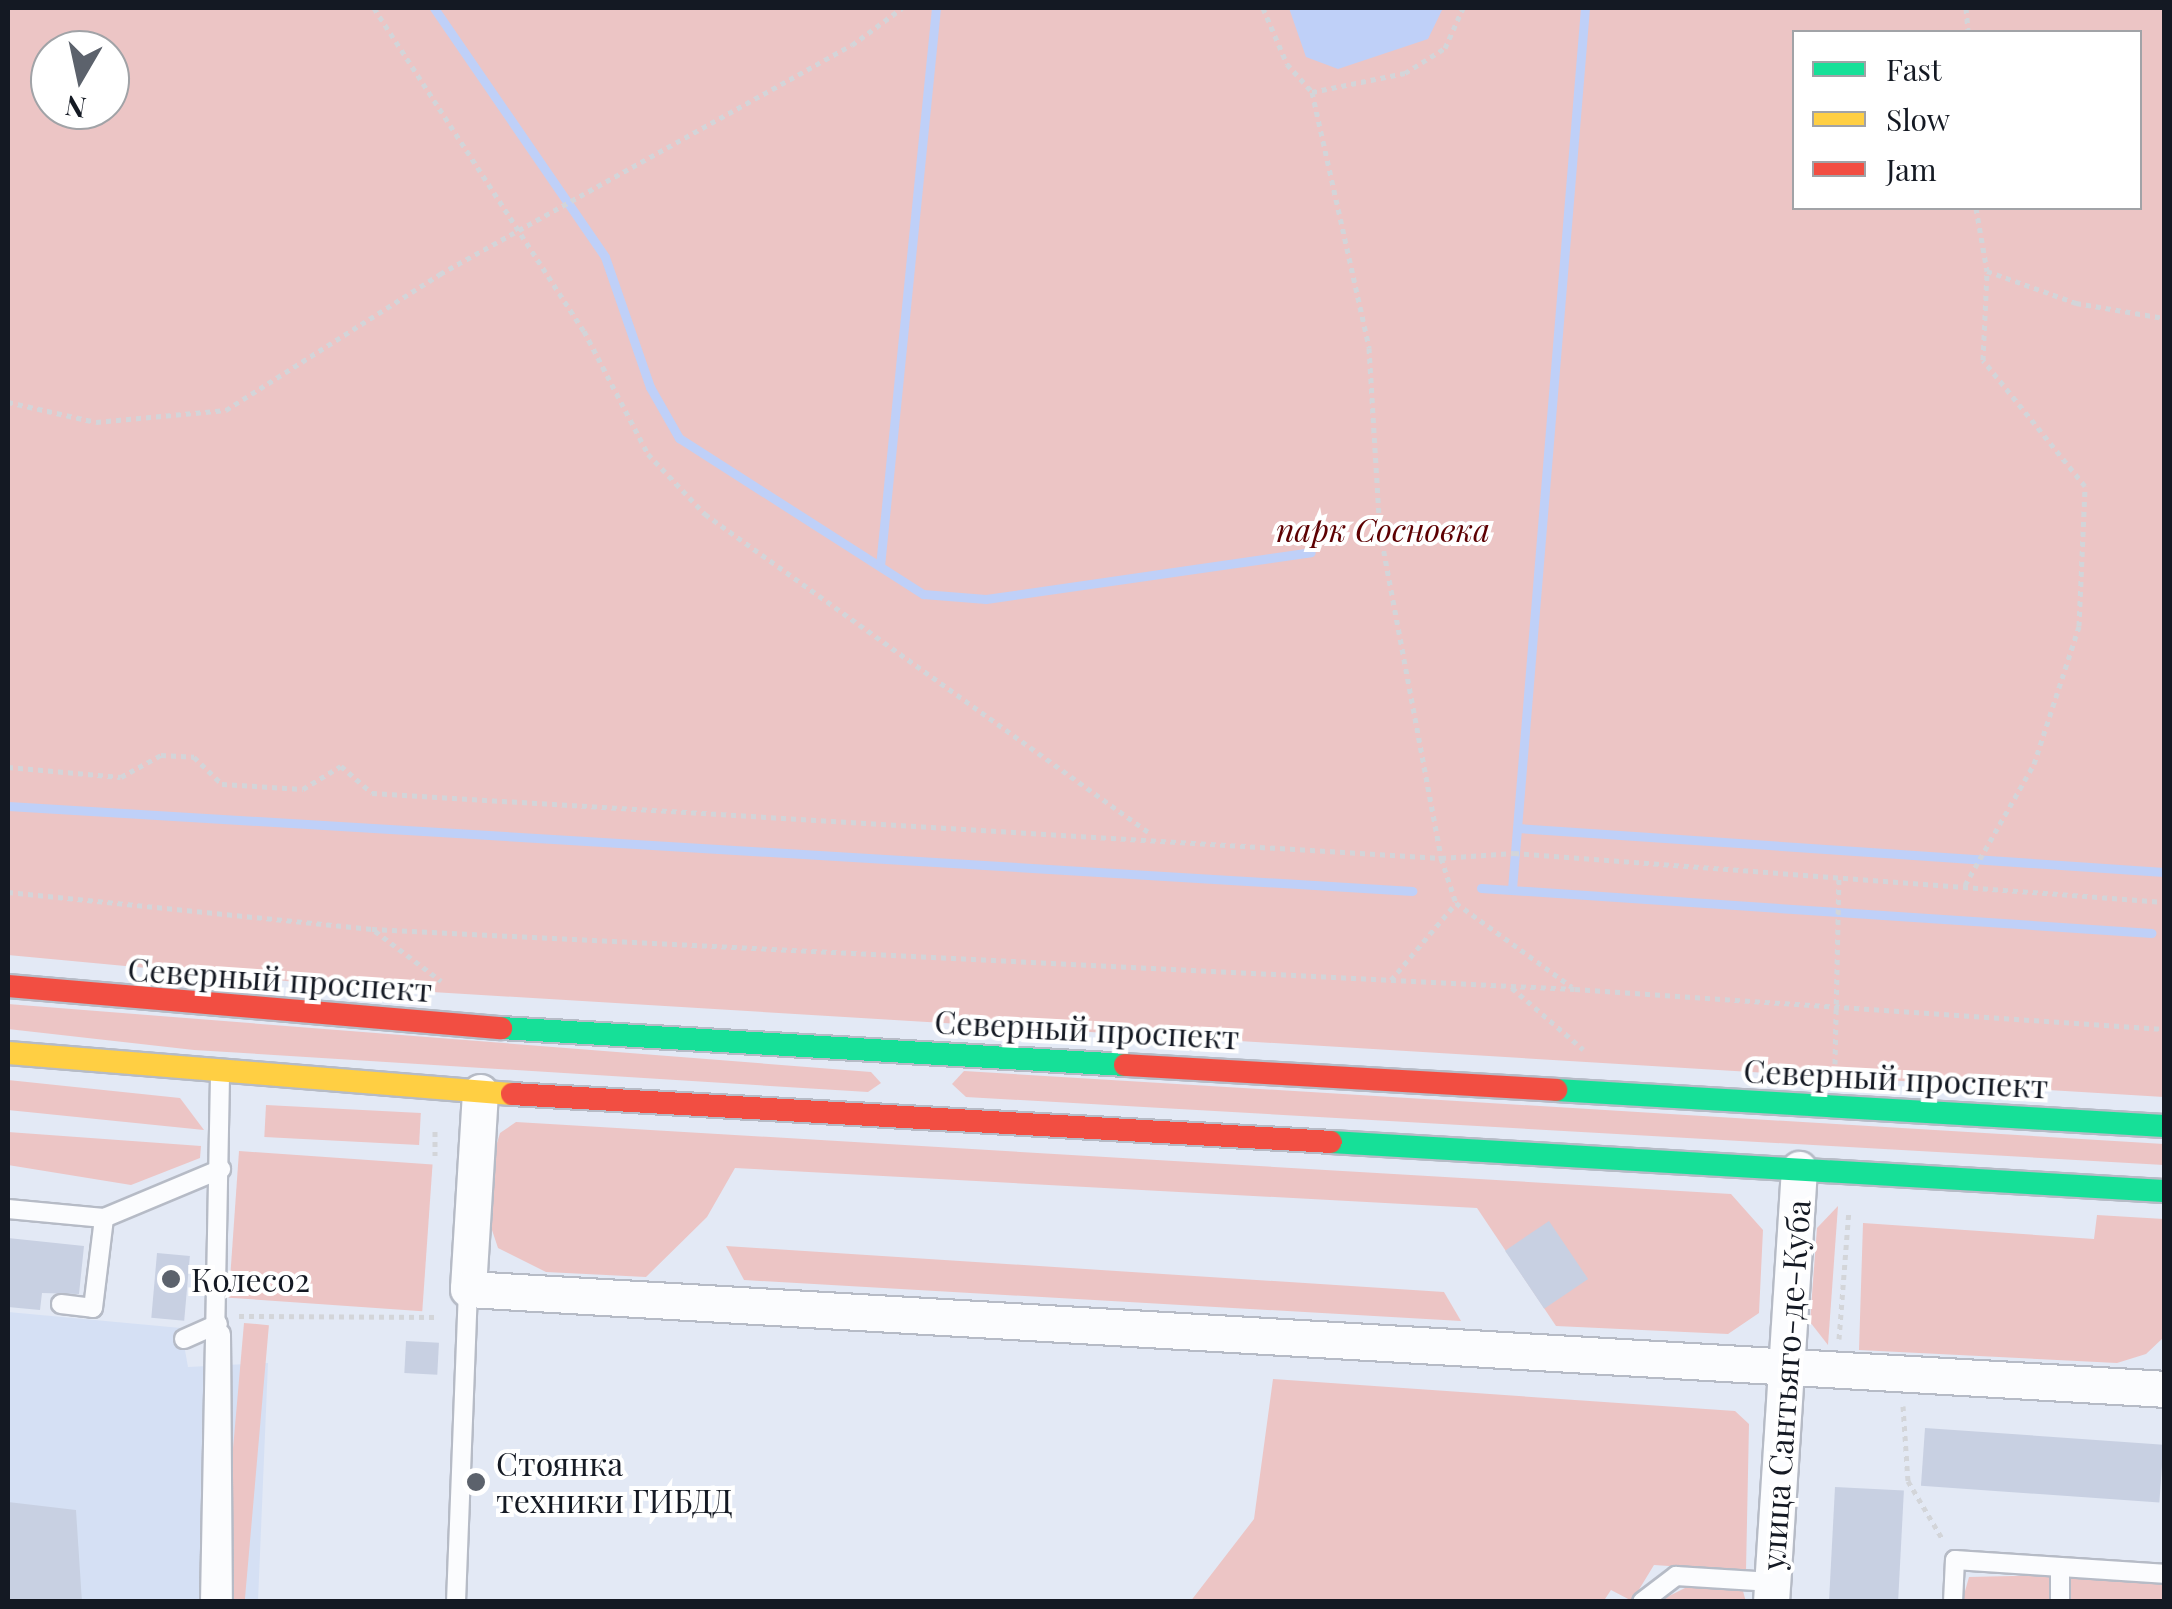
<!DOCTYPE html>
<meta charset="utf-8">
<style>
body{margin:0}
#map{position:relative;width:2172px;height:1609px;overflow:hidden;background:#e3e9f5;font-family:"Playfair Display",serif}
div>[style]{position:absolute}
.built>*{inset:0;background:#d5e0f4}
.green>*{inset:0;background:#ecc5c5;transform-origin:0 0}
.water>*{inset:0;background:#bfd0f8}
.stream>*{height:9px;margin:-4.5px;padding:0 4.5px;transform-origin:4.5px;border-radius:4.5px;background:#bfd0f8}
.building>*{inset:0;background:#c8d0e2;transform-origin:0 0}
.path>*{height:5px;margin-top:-2.5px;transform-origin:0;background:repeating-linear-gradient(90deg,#d3d5d9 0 5px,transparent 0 10px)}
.roads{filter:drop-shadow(2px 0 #b6bbc6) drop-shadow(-2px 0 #b6bbc6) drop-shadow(0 2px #b6bbc6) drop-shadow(0 -2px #b6bbc6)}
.lane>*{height:18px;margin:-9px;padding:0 9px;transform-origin:9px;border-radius:9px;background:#fbfcfe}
.street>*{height:35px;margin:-17.5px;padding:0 17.5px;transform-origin:17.5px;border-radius:17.5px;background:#fbfcfe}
.fast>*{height:22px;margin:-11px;padding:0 11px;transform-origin:11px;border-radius:11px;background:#16e098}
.slow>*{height:22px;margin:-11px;padding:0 11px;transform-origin:11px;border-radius:11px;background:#ffcf43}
.jam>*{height:22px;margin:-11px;padding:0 11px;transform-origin:11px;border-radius:11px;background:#f24e42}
.dots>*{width:28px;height:28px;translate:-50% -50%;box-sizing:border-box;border:5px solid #fff;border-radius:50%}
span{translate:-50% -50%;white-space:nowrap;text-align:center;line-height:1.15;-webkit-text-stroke:8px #fff;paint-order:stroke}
.park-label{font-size:32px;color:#5d0002;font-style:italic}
.street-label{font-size:32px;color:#141923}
.poi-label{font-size:32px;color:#141923}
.left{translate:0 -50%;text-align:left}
.frame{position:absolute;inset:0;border:10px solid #141923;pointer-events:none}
.legend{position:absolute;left:1792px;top:30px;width:350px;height:180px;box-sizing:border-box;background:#fff;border:2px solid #a1a3a7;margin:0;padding:12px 18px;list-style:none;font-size:30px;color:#141923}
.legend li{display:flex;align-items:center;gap:20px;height:50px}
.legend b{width:50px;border:2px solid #a1a3a7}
.north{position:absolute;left:30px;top:30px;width:100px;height:100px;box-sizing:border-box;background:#fff;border:2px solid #a1a3a7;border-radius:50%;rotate:189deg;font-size:28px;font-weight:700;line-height:40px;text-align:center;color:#141923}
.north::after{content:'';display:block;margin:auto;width:35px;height:45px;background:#5c626c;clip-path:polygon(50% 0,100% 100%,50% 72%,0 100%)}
</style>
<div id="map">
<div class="built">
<div style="clip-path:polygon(8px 1312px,181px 1328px,188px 1367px,268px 1363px,258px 1601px,8px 1601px)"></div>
</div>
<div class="green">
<div style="clip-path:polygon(evenodd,8px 8px,2164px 8px,2164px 1097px,350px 987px,8px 955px,8px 8px,1794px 32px,2140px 32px,2140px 208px,1794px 208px,1794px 32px,8px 8px,50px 50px,110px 50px,110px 110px,50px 110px,50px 50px)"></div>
<div style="clip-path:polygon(8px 1004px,871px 1072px,881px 1083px,868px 1092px,194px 1050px,8px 1029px)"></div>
<div style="clip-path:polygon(964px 1071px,2164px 1144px,2164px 1165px,966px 1097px,952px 1084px)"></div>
<div style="clip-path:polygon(8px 1080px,180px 1098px,204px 1130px,8px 1110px)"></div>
<div style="left:266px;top:1105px;width:155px;height:32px;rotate:3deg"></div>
<div style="clip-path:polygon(516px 1122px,1731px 1194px,1763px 1230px,1759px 1313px,1728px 1334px,1556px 1326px,1477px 1208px,735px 1168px,707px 1217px,646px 1277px,546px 1272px,498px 1248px,488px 1218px,492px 1160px,500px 1133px)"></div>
<div style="clip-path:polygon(8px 1132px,201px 1146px,200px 1158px,131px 1185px,8px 1165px)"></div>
<div style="left:239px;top:1151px;width:194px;height:147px;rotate:4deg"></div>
<div style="clip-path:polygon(1838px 1206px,1828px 1345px,1810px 1322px,1817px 1228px)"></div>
<div style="clip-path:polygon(2097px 1215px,2164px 1219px,2164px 1337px,2146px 1354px,2117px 1363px,1859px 1350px,1863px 1223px,2094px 1239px)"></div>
<div style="clip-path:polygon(726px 1246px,1444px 1292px,1461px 1321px,744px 1280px)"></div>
<div style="left:244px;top:1323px;width:25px;height:278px;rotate:5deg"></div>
<div style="clip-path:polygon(1273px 1379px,1735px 1411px,1749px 1424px,1746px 1571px,1654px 1565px,1632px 1601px,1611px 1590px,1603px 1602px,1190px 1602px,1254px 1519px)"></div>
<div style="clip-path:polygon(2145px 1573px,2164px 1578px,2164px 1601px,1962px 1602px,1969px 1577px)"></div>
<div style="clip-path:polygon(1689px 1586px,1743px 1591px,1746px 1602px,1657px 1602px)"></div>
</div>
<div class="water">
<div style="clip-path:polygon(1289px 8px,1443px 8px,1428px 39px,1338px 69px,1306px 57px)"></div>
</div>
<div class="stream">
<div style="left:434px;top:8px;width:302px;rotate:55.5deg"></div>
<div style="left:605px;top:257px;width:138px;rotate:70.9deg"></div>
<div style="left:650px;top:387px;width:59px;rotate:60.4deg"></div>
<div style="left:679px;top:438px;width:290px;rotate:32.6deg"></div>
<div style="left:923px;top:594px;width:63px;rotate:4.5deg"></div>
<div style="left:986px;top:599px;width:328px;rotate:-8.2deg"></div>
<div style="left:880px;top:566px;width:561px;rotate:-84.27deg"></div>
<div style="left:8px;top:806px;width:1407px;rotate:3.46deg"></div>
<div style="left:1517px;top:828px;width:823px;rotate:-85.26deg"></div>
<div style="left:1481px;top:888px;width:672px;rotate:3.84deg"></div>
<div style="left:1512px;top:889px;width:61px;rotate:-85.3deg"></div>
<div style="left:1517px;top:828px;width:648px;rotate:3.89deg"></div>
</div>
<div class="building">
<div style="left:1549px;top:1221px;width:70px;height:53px;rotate:56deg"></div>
<div style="clip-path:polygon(8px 1238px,84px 1246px,79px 1294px,42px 1293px,40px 1310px,8px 1307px)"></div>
<div style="left:157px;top:1253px;width:33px;height:65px;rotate:5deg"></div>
<div style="left:406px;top:1341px;width:33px;height:32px;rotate:3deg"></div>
<div style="left:1925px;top:1428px;width:239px;height:58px;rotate:4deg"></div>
<div style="left:1835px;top:1487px;width:69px;height:115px;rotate:3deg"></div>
<div style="clip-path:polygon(8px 1502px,76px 1510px,82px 1602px,8px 1602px)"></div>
</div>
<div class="path">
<div style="left:374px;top:8px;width:385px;rotate:57deg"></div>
<div style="left:584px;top:331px;width:139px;rotate:62.5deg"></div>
<div style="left:648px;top:454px;width:83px;rotate:46.5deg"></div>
<div style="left:705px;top:514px;width:549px;rotate:35.66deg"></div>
<div style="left:1263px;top:8px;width:61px;rotate:66.8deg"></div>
<div style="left:1287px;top:64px;width:38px;rotate:48deg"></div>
<div style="left:1312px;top:92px;width:262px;rotate:77.4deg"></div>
<div style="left:1369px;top:348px;width:183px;rotate:86.6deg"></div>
<div style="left:1380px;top:531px;width:333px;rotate:79.4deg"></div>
<div style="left:1441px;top:858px;width:47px;rotate:71.6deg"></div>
<div style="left:1456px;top:903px;width:143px;rotate:35.9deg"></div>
<div style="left:1966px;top:8px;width:24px;rotate:85deg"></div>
<div style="left:1312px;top:92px;width:95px;rotate:-11.5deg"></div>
<div style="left:1405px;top:73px;width:47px;rotate:-32deg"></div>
<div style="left:1445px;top:48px;width:44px;rotate:-65.8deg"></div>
<div style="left:1976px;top:208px;width:64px;rotate:80.1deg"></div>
<div style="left:1987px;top:271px;width:95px;rotate:19.8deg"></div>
<div style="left:2076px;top:303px;width:89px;rotate:9.7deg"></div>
<div style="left:8px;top:402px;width:90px;rotate:12.8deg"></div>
<div style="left:96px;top:422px;width:131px;rotate:-5.3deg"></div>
<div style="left:226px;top:410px;width:254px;rotate:-32.4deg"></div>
<div style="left:440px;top:274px;width:471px;rotate:-29.1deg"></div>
<div style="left:852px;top:45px;width:62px;rotate:-36.5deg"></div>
<div style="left:8px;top:767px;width:113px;rotate:5.1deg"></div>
<div style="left:121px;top:777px;width:46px;rotate:-28.8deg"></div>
<div style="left:161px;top:755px;width:33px;rotate:3deg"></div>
<div style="left:194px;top:757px;width:39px;rotate:44deg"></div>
<div style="left:222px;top:784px;width:81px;rotate:3.5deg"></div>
<div style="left:303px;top:789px;width:44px;rotate:-31.2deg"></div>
<div style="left:341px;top:766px;width:41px;rotate:41.1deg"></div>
<div style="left:372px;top:793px;width:1071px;rotate:3.48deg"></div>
<div style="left:1441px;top:858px;width:73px;rotate:-3.9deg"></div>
<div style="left:1514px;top:853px;width:652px;rotate:4.31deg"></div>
<div style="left:1965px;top:885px;width:139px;rotate:-60.3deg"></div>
<div style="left:2034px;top:764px;width:145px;rotate:-71.9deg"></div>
<div style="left:2079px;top:626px;width:140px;rotate:-87.5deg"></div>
<div style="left:2085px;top:486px;width:162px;rotate:-129deg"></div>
<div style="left:1983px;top:360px;width:89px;rotate:-87.4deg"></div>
<div style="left:8px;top:892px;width:366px;rotate:5.8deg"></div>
<div style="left:372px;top:929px;width:1204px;rotate:2.86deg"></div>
<div style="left:1575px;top:989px;width:590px;rotate:3.89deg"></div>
<div style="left:375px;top:931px;width:83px;rotate:37.1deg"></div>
<div style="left:1391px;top:980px;width:101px;rotate:-49.8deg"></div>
<div style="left:1512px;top:988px;width:94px;rotate:40.7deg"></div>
<div style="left:1835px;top:1064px;width:189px;rotate:-88.8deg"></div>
<div style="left:435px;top:1156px;width:27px;rotate:-90deg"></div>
<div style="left:239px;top:1316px;width:200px;rotate:0.3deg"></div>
<div style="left:1839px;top:1339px;width:129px;rotate:-85.6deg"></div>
<div style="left:1903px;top:1406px;width:75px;rotate:86.2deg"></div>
<div style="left:1908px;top:1481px;width:69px;rotate:59.3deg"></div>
</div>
<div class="roads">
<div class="lane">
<div style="left:8px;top:1209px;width:96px;rotate:5.4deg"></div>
<div style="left:104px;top:1218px;width:127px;rotate:-22.7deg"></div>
<div style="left:61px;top:1304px;width:32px;rotate:7deg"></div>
<div style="left:93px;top:1308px;width:91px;rotate:-83deg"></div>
<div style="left:221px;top:1334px;width:268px;rotate:89.6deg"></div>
<div style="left:184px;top:1339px;width:37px;rotate:-24deg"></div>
<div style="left:210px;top:1602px;width:528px;rotate:-88.91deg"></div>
<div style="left:456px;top:1602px;width:313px;rotate:-87.8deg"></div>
<div style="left:1642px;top:1602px;width:43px;rotate:-37.4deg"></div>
<div style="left:1676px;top:1576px;width:96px;rotate:3.6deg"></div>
<div style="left:1953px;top:1602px;width:42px;rotate:-87.3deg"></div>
<div style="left:1955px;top:1560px;width:209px;rotate:3.8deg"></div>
<div style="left:2060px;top:1602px;width:35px;rotate:-90deg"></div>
</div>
<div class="street">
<div style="left:480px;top:1092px;width:197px;rotate:93.5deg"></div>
<div style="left:468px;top:1289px;width:1699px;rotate:3.37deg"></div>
<div style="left:1771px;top:1602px;width:434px;rotate:-86.3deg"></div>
</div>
<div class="fast">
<div style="left:501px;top:1028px;width:625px;rotate:3.39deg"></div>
<div style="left:1556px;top:1090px;width:609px;rotate:3.39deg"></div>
<div style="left:1331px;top:1142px;width:834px;rotate:3.37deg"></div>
</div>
<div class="slow">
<div style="left:8px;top:1053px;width:506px;rotate:4.65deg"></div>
</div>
<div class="jam">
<div style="left:8px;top:986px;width:495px;rotate:4.9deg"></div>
<div style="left:1125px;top:1065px;width:432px;rotate:3.3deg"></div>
<div style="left:512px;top:1094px;width:820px;rotate:3.35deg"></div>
</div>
</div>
<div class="dots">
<div style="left:171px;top:1279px;background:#5c626c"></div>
<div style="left:476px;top:1482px;background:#5c626c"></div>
</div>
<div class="park-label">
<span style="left:1383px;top:529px">парк Сосновка</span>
</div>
<div class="street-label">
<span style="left:280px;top:979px;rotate:4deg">Северный проспект</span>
<span style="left:1087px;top:1029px;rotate:3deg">Северный проспект</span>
<span style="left:1896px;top:1078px;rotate:3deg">Северный проспект</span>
<span style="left:1785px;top:1385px;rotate:-86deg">улица Сантьяго-де-Куба</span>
</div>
<div class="poi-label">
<span class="left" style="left:191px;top:1279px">Колесо2</span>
<span class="left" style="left:496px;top:1482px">Стоянка<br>техники ГИБДД</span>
</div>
<div class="frame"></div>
<ul class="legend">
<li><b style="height:12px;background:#16e098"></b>Fast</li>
<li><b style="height:12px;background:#ffcf43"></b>Slow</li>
<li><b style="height:12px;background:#f24e42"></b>Jam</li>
</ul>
<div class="north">N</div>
</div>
